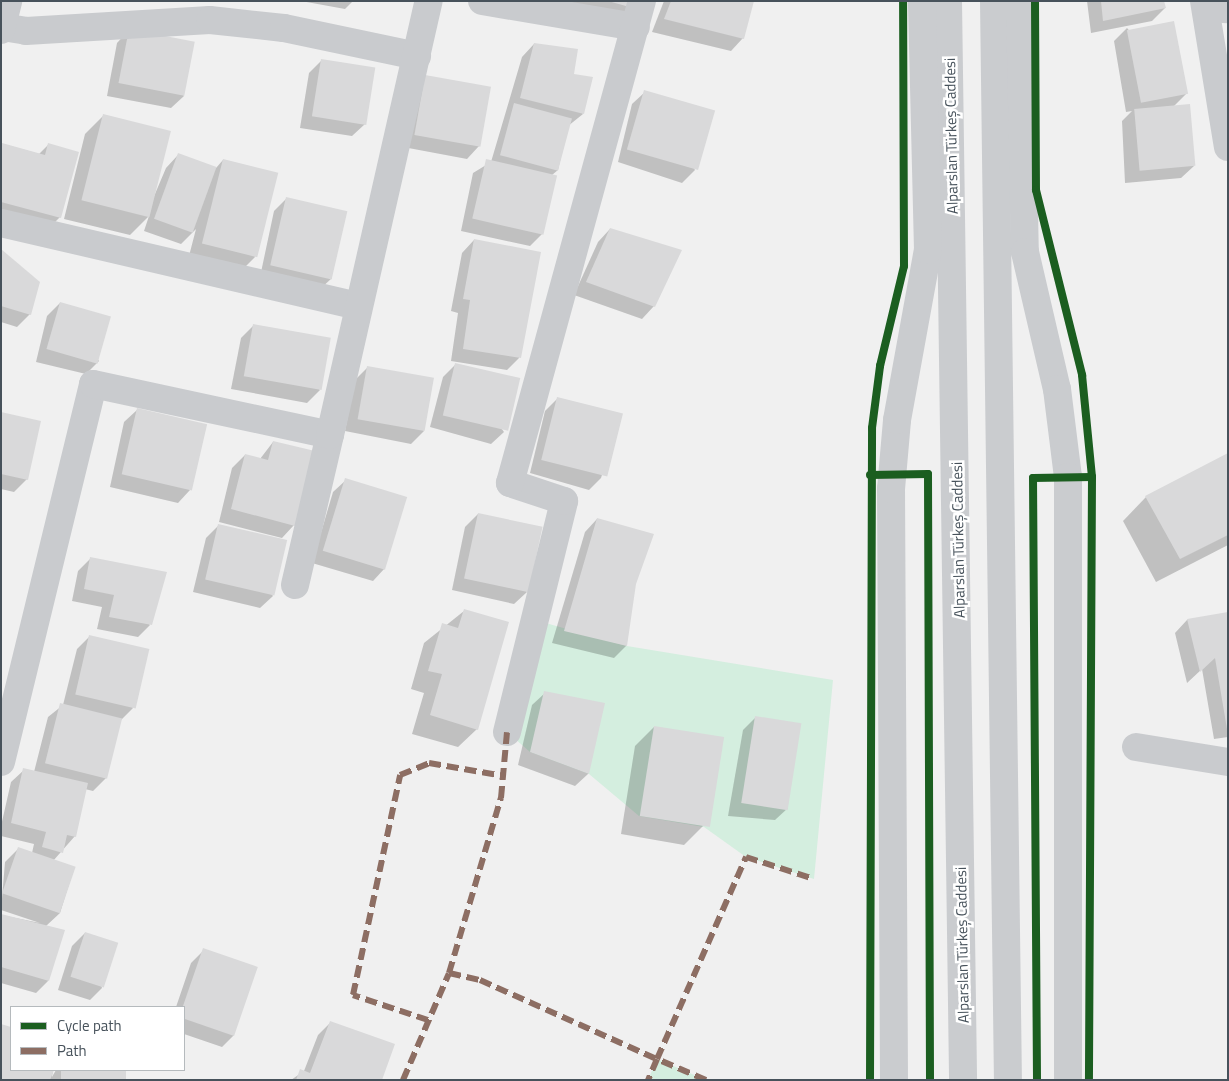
<!DOCTYPE html>
<meta charset="utf-8">
<style>
body{margin:0}
#map{position:relative;width:1229px;height:1081px;overflow:hidden;background:#f0f0f0;font-family:"Titillium Web",sans-serif}
div>[style]{position:absolute}
.green>*{inset:0;background:#d4eedf}
.shadow>*{inset:0;background:#0003}
.building>*{inset:0;background:#d9d9da;transform-origin:0 0}
.minor>*{height:28px;margin:-14px;padding:0 14px;transform-origin:14px;border-radius:14px;background:#c9cbce}
.tertiary>*{height:28px;margin:-14px;padding:0 14px;transform-origin:14px;border-radius:14px;background:#c9cbce}
.secondary>*{height:28px;margin:-14px;padding:0 14px;transform-origin:14px;border-radius:14px;background:#cacccf}
.quiet>*{height:6px;margin-top:-3px;transform-origin:0;background:repeating-linear-gradient(90deg,#8d6e63 0 12px,transparent 0 18px)}
.cycleway>*{height:8px;margin:-4px;padding:0 4px;transform-origin:4px;border-radius:4px;background:#1b5e20}
span{translate:-50% -50%;white-space:nowrap;text-align:center;line-height:1.15;-webkit-text-stroke:5px #fff;paint-order:stroke}
.street-label{font-size:15px;color:#47525b}
.frame{position:absolute;inset:0;border:2px solid #47525b;pointer-events:none}
.legend{position:absolute;left:10px;top:1006px;width:175px;height:65px;box-sizing:border-box;background:#fff;border:1px solid #b5babd;margin:0;padding:6px 9px;list-style:none;font-size:15px;color:#47525b}
.legend li{display:flex;align-items:center;gap:10px;height:25px}
.legend b{width:25px;border:1px solid #b5babd}
</style>
<div id="map">
<div class="green">
<div style="clip-path:polygon(535px 620px,627px 646px,833px 680px,814px 879px,746px 857px,704px 827px,639px 816px,589px 774px,530px 752px,507px 732px)"></div>
<div style="clip-path:polygon(657px 1059px,706px 1080px,648px 1080px)"></div>
</div>
<div class="shadow">
<div style="clip-path:polygon(301px 1px,353px 1px,345px 9px)"></div>
<div style="clip-path:polygon(556px 1px,634px 1px,619px 20px)"></div>
<div style="clip-path:polygon(664px 1px,753px 1px,743px 38px,731px 51px,652px 32px)"></div>
<div style="clip-path:polygon(1087px 1px,1163px 1px,1165px 8px,1152px 21px,1091px 33px)"></div>
<div style="clip-path:polygon(1127px 28px,1186px 94px,1174px 106px,1194px 166px,1181px 178px,1125px 183px,1122px 121px,1132px 111px,1126px 112px,1114px 41px)"></div>
<div style="clip-path:polygon(129px 30px,184px 96px,171px 108px,107px 96px,117px 43px)"></div>
<div style="clip-path:polygon(534px 44px,583px 114px,568px 126px,558px 170px,552px 175px,542px 234px,530px 246px,461px 231px,473px 173px,491px 162px,522px 57px)"></div>
<div style="clip-path:polygon(322px 60px,365px 124px,352px 136px,300px 128px,309px 73px)"></div>
<div style="clip-path:polygon(489px 88px,479px 146px,467px 159px,403px 147px,413px 89px)"></div>
<div style="clip-path:polygon(645px 92px,695px 170px,682px 183px,618px 162px,632px 104px)"></div>
<div style="clip-path:polygon(104px 115px,152px 201px,166px 168px,178px 155px,216px 168px,223px 160px,255px 257px,243px 269px,189px 256px,196px 229px,181px 244px,144px 231px,149px 216px,130px 235px,64px 219px,85px 134px)"></div>
<div style="clip-path:polygon(3px 144px,39px 154px,48px 145px,60px 217px,47px 230px,1px 217px)"></div>
<div style="clip-path:polygon(286px 199px,332px 278px,319px 290px,260px 277px,274px 211px)"></div>
<div style="clip-path:polygon(610px 229px,654px 306px,642px 319px,574px 295px,598px 242px)"></div>
<div style="clip-path:polygon(474px 240px,540px 253px,519px 358px,507px 370px,451px 361px,458px 313px,451px 311px,462px 253px)"></div>
<div style="clip-path:polygon(1px 250px,38px 283px,30px 314px,17px 327px,1px 322px)"></div>
<div style="clip-path:polygon(60px 303px,99px 361px,86px 374px,36px 362px,47px 316px)"></div>
<div style="clip-path:polygon(254px 325px,320px 390px,307px 403px,231px 389px,241px 338px)"></div>
<div style="clip-path:polygon(455px 365px,504px 432px,491px 444px,430px 427px,443px 377px)"></div>
<div style="clip-path:polygon(368px 367px,424px 431px,411px 444px,345px 431px,355px 380px)"></div>
<div style="clip-path:polygon(557px 399px,621px 415px,601px 478px,589px 490px,530px 473px,545px 411px)"></div>
<div style="clip-path:polygon(137px 410px,190px 490px,178px 503px,110px 487px,124px 422px)"></div>
<div style="clip-path:polygon(1px 413px,27px 479px,14px 492px,1px 489px)"></div>
<div style="clip-path:polygon(273px 442px,294px 525px,282px 538px,219px 522px,232px 468px,245px 455px,260px 459px)"></div>
<div style="clip-path:polygon(1228px 454px,1228px 545px,1156px 582px,1123px 521px,1146px 497px)"></div>
<div style="clip-path:polygon(346px 480px,385px 568px,373px 581px,312px 563px,333px 492px)"></div>
<div style="clip-path:polygon(478px 514px,527px 592px,514px 604px,452px 590px,465px 527px)"></div>
<div style="clip-path:polygon(597px 519px,635px 584px,626px 646px,614px 658px,552px 643px,585px 532px)"></div>
<div style="clip-path:polygon(219px 525px,273px 596px,260px 608px,193px 592px,206px 538px)"></div>
<div style="clip-path:polygon(91px 558px,150px 625px,138px 637px,97px 629px,102px 607px,72px 601px,78px 571px)"></div>
<div style="clip-path:polygon(464px 611px,477px 729px,458px 747px,412px 734px,424px 693px,411px 689px,424px 643px)"></div>
<div style="clip-path:polygon(1228px 613px,1228px 737px,1214px 739px,1202px 669px,1187px 683px,1175px 633px,1187px 620px)"></div>
<div style="clip-path:polygon(90px 636px,133px 708px,120px 721px,106px 778px,93px 791px,85px 789px,75px 836px,53px 861px,74px 868px,60px 913px,46px 926px,64px 931px,48px 981px,36px 993px,1px 983px,1px 915px,40px 923px,1px 910px,5px 862px,18px 849px,32px 853px,34px 844px,1px 836px,1px 826px,11px 782px,24px 770px,34px 772px,48px 717px,63px 705px,77px 649px)"></div>
<div style="clip-path:polygon(545px 693px,603px 704px,588px 774px,575px 786px,518px 765px,532px 705px)"></div>
<div style="clip-path:polygon(755px 718px,788px 808px,775px 820px,728px 816px,743px 730px)"></div>
<div style="clip-path:polygon(654px 727px,703px 826px,684px 845px,621px 834px,635px 746px)"></div>
<div style="clip-path:polygon(85px 933px,102px 988px,90px 1000px,58px 990px,72px 946px)"></div>
<div style="clip-path:polygon(204px 950px,234px 1035px,222px 1047px,184px 1034px,184px 1007px,176px 1007px,191px 963px)"></div>
<div style="clip-path:polygon(331px 1022px,380px 1080px,291px 1080px,304px 1071px,318px 1035px)"></div>
<div style="clip-path:polygon(1px 1025px,11px 1029px,11px 1070px,53px 1070px,52px 1077px,56px 1070px,125px 1070px,120px 1080px,1px 1080px)"></div>
</div>
<div class="building">
<div style="clip-path:polygon(608px 1px,635px 1px,633px 8px)"></div>
<div style="clip-path:polygon(671px 1px,754px 1px,744px 39px,664px 19px)"></div>
<div style="clip-path:polygon(1101px 1px,1164px 1px,1166px 8px,1103px 21px)"></div>
<div style="left:1174px;top:21px;width:74px;height:48px;rotate:79deg"></div>
<div style="left:129px;top:29px;width:67px;height:55px;rotate:11deg"></div>
<div style="clip-path:polygon(534px 43px,578px 49px,574px 74px,593px 77px,584px 114px,520px 98px)"></div>
<div style="left:321px;top:59px;width:55px;height:58px;rotate:9deg"></div>
<div style="left:425px;top:75px;width:67px;height:61px;rotate:10deg"></div>
<div style="left:644px;top:90px;width:74px;height:62px;rotate:16deg"></div>
<div style="left:514px;top:103px;width:60px;height:54px;rotate:15deg"></div>
<div style="left:1190px;top:104px;width:62px;height:56px;rotate:85deg"></div>
<div style="left:103px;top:114px;width:70px;height:89px;rotate:14deg"></div>
<div style="clip-path:polygon(2px 143px,45px 155px,48px 143px,79px 152px,61px 218px,1px 202px)"></div>
<div style="left:178px;top:153px;width:41px;height:70px;rotate:20deg"></div>
<div style="left:223px;top:159px;width:57px;height:87px;rotate:14deg"></div>
<div style="left:486px;top:159px;width:73px;height:61px;rotate:13deg"></div>
<div style="left:286px;top:197px;width:63px;height:70px;rotate:13deg"></div>
<div style="clip-path:polygon(610px 228px,682px 250px,655px 307px,586px 282px)"></div>
<div style="clip-path:polygon(474px 239px,541px 252px,521px 358px,463px 349px,470px 300px,463px 299px)"></div>
<div style="clip-path:polygon(1px 249px,40px 282px,31px 315px,1px 306px)"></div>
<div style="left:60px;top:302px;width:53px;height:49px;rotate:16deg"></div>
<div style="left:253px;top:324px;width:79px;height:53px;rotate:10deg"></div>
<div style="left:455px;top:363px;width:67px;height:54px;rotate:13deg"></div>
<div style="left:367px;top:366px;width:68px;height:54px;rotate:10deg"></div>
<div style="left:557px;top:397px;width:68px;height:65px;rotate:14deg"></div>
<div style="left:137px;top:408px;width:72px;height:68px;rotate:13deg"></div>
<div style="clip-path:polygon(1px 412px,41px 421px,28px 480px,1px 474px)"></div>
<div style="clip-path:polygon(273px 441px,315px 451px,295px 526px,231px 509px,245px 454px,268px 460px)"></div>
<div style="clip-path:polygon(1228px 453px,1228px 535px,1180px 559px,1145px 496px)"></div>
<div style="left:345px;top:478px;width:65px;height:76px;rotate:17deg"></div>
<div style="left:478px;top:513px;width:66px;height:67px;rotate:12deg"></div>
<div style="clip-path:polygon(597px 518px,654px 534px,636px 584px,627px 646px,564px 631px)"></div>
<div style="left:218px;top:524px;width:71px;height:57px;rotate:13deg"></div>
<div style="clip-path:polygon(90px 557px,167px 572px,152px 625px,109px 617px,114px 595px,84px 589px)"></div>
<div style="clip-path:polygon(464px 609px,509px 622px,478px 730px,430px 715px,442px 674px,428px 671px,442px 623px,458px 628px)"></div>
<div style="clip-path:polygon(1228px 612px,1228px 729px,1227px 729px,1215px 658px,1200px 672px,1187px 619px)"></div>
<div style="left:89px;top:635px;width:62px;height:61px;rotate:13deg"></div>
<div style="clip-path:polygon(544px 691px,605px 703px,589px 774px,530px 752px)"></div>
<div style="left:60px;top:703px;width:64px;height:62px;rotate:14deg"></div>
<div style="left:755px;top:716px;width:47px;height:88px;rotate:9deg"></div>
<div style="left:654px;top:726px;width:71px;height:91px;rotate:9deg"></div>
<div style="clip-path:polygon(23px 768px,88px 783px,76px 837px,67px 835px,63px 853px,42px 847px,46px 832px,11px 823px)"></div>
<div style="left:18px;top:847px;width:61px;height:49px;rotate:19deg"></div>
<div style="clip-path:polygon(1px 914px,65px 930px,49px 981px,1px 967px)"></div>
<div style="left:85px;top:932px;width:35px;height:47px;rotate:18deg"></div>
<div style="left:203px;top:948px;width:58px;height:73px;rotate:19deg"></div>
<div style="clip-path:polygon(330px 1021px,395px 1044px,382px 1080px,296px 1080px,300px 1069px,310px 1073px)"></div>
<div style="clip-path:polygon(1px 1024px,11px 1027px,11px 1070px,54px 1070px,50px 1080px,1px 1080px)"></div>
<div style="left:61px;top:1070px;width:65px;height:11px"></div>
</div>
<div class="minor">
<div style="left:482px;top:1px;width:156px;rotate:9.6deg"></div>
<div style="left:1206px;top:8px;width:22px;rotate:3deg"></div>
<div style="left:2px;top:27px;width:24px;rotate:9deg"></div>
<div style="left:26px;top:31px;width:184px;rotate:-3.4deg"></div>
<div style="left:210px;top:20px;width:74px;rotate:6.2deg"></div>
<div style="left:284px;top:28px;width:136px;rotate:11.9deg"></div>
<div style="left:1px;top:30px;width:30px;rotate:-76deg"></div>
<div style="left:1px;top:223px;width:367px;rotate:13.1deg"></div>
<div style="left:295px;top:585px;width:154px;rotate:-76.9deg"></div>
<div style="left:507px;top:732px;width:238px;rotate:-76.1deg"></div>
<div style="left:564px;top:501px;width:57px;rotate:-161.6deg"></div>
<div style="left:510px;top:483px;width:500px;rotate:-74.7deg"></div>
<div style="left:1136px;top:747px;width:93px;rotate:9.3deg"></div>
<div style="left:1px;top:762px;width:389px;rotate:-76.3deg"></div>
<div style="left:93px;top:384px;width:242px;rotate:12.1deg"></div>
<div style="left:330px;top:435px;width:445px;rotate:-77.2deg"></div>
</div>
<div class="tertiary">
<div style="left:1204px;top:1px;width:148px;rotate:80.7deg"></div>
</div>
<div class="secondary">
<div style="left:948px;top:1px;width:1079px;rotate:89.2deg"></div>
<div style="left:994px;top:1px;width:1079px;rotate:89.26deg"></div>
<div style="left:1020px;top:1px;width:251px;rotate:88.9deg"></div>
<div style="left:1025px;top:252px;width:141px;rotate:76.9deg"></div>
<div style="left:1057px;top:389px;width:89px;rotate:82.9deg"></div>
<div style="left:1068px;top:477px;width:603px;rotate:90deg"></div>
<div style="left:894px;top:1080px;width:591px;rotate:-90.29deg"></div>
<div style="left:891px;top:489px;width:69px;rotate:-85deg"></div>
<div style="left:897px;top:420px;width:173px;rotate:-79.7deg"></div>
<div style="left:928px;top:250px;width:249px;rotate:-91.4deg"></div>
</div>
<div class="quiet">
<div style="left:449px;top:973px;width:183px;rotate:-73.5deg"></div>
<div style="left:501px;top:798px;width:66px;rotate:-84.8deg"></div>
<div style="left:428px;top:1020px;width:79px;rotate:-161.6deg"></div>
<div style="left:353px;top:995px;width:225px;rotate:-77.9deg"></div>
<div style="left:400px;top:775px;width:31px;rotate:-22deg"></div>
<div style="left:429px;top:763px;width:76px;rotate:9.8deg"></div>
<div style="left:403px;top:1080px;width:116px;rotate:-66.7deg"></div>
<div style="left:449px;top:973px;width:32px;rotate:13deg"></div>
<div style="left:480px;top:980px;width:194px;rotate:24.1deg"></div>
<div style="left:657px;top:1059px;width:23px;rotate:113deg"></div>
<div style="left:706px;top:1080px;width:53px;rotate:-156.8deg"></div>
<div style="left:657px;top:1059px;width:221px;rotate:-66.2deg"></div>
<div style="left:746px;top:857px;width:71px;rotate:17.9deg"></div>
</div>
<div class="cycleway">
<div style="left:1035px;top:1px;width:189px;rotate:89.7deg"></div>
<div style="left:1036px;top:190px;width:191px;rotate:76deg"></div>
<div style="left:1082px;top:375px;width:102px;rotate:84.4deg"></div>
<div style="left:1092px;top:477px;width:603px;rotate:90.29deg"></div>
<div style="left:870px;top:475px;width:58px;rotate:-1deg"></div>
<div style="left:928px;top:474px;width:606px;rotate:89.81deg"></div>
<div style="left:870px;top:1080px;width:652px;rotate:-89.82deg"></div>
<div style="left:872px;top:428px;width:63px;rotate:-82.6deg"></div>
<div style="left:880px;top:366px;width:103px;rotate:-76.5deg"></div>
<div style="left:904px;top:266px;width:265px;rotate:-90.2deg"></div>
<div style="left:1037px;top:1080px;width:602px;rotate:-90.38deg"></div>
<div style="left:1033px;top:478px;width:59px;rotate:-1deg"></div>
</div>
<div class="street-label">
<span style="left:951px;top:136px;rotate:-91deg">Alparslan Türkeş Caddesi</span>
<span style="left:958px;top:540px;rotate:-91deg">Alparslan Türkeş Caddesi</span>
<span style="left:962px;top:945px;rotate:-91deg">Alparslan Türkeş Caddesi</span>
</div>
<div class="frame"></div>
<ul class="legend">
<li><b style="height:6px;background:#1b5e20"></b>Cycle path</li>
<li><b style="height:6px;background:#8d6e63"></b>Path</li>
</ul>
</div>
